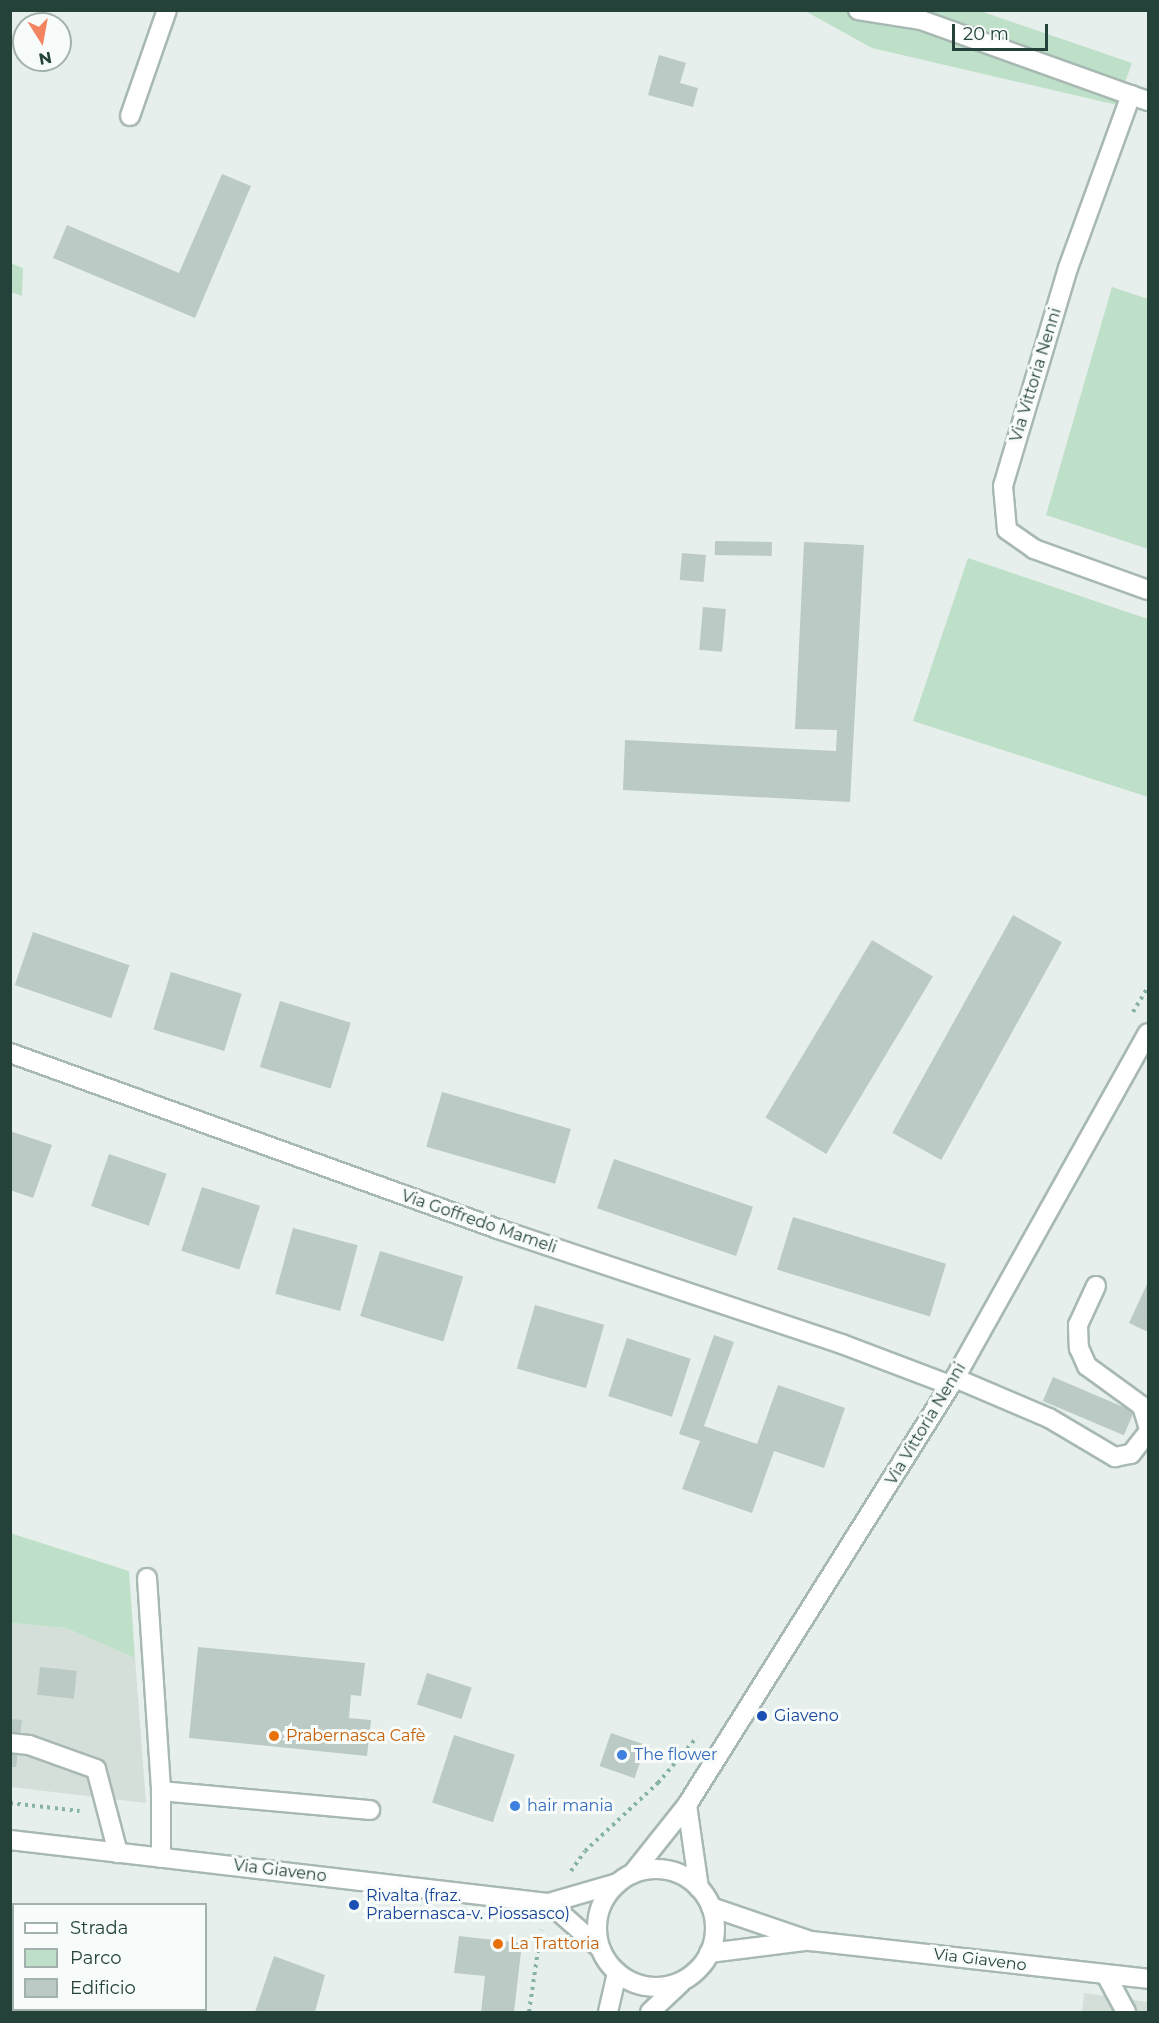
<!DOCTYPE html>
<meta charset="utf-8">
<style>
body{margin:0}
#map{position:relative;width:1159px;height:2023px;overflow:hidden;background:#e6efeb;font-family:Montserrat,sans-serif}
div>[style]{position:absolute}
.built>*{inset:0;background:#d4dfda}
.green>*{inset:0;background:#bfe0c8}
.building>*{inset:0;background:#bbcac4;transform-origin:0 0}
.path>*{height:4px;margin-top:-2px;transform-origin:0;background:repeating-linear-gradient(90deg,#86b3a5 0 3px,transparent 0 7.5px)}
.roads{filter:drop-shadow(2px 0 #a8b8b2) drop-shadow(-2px 0 #a8b8b2) drop-shadow(0 2px #a8b8b2) drop-shadow(0 -2px #a8b8b2)}
.lane>*{height:18px;margin:-9px;padding:0 9px;transform-origin:9px;border-radius:9px;background:#fff}
.street>*{height:18px;margin:-9px;padding:0 9px;transform-origin:9px;border-radius:9px;background:#fff}
.secondary>*{height:18px;margin:-9px;padding:0 9px;transform-origin:9px;border-radius:9px;background:#fff}
.secondary>.ring{margin:-9px;padding:0;box-sizing:content-box;background:none;border:18px solid #fff;border-radius:50%}
.dots>*{width:16px;height:16px;translate:-50% -50%;box-sizing:border-box;border:3px solid #f7fbf9;border-radius:50%}
span{translate:-50% -50%;white-space:nowrap;text-align:center;line-height:1.15;-webkit-text-stroke:6px #f7fbf9;paint-order:stroke}
.street-label{font-size:16px;color:#24423a}
.transit-label{font-size:16px;color:#164399}
.left{translate:0 -50%;text-align:left}
.food-label{font-size:16px;color:#c56008}
.shop-label{font-size:16px;color:#366cbe}
.frame{position:absolute;inset:0;border:12px solid #24423a;pointer-events:none}
.legend{position:absolute;left:12px;top:1903px;width:195px;height:108px;box-sizing:border-box;background:#f7fbf9;border:2px solid #a3b1ad;margin:0;padding:8px 10px;list-style:none;font-size:18px;color:#24423a}
.legend li{display:flex;align-items:center;gap:12px;height:30px}
.legend b{width:30px;border:2px solid #a3b1ad}
.north{position:absolute;left:12px;top:12px;width:60px;height:60px;box-sizing:border-box;background:#f7fbf9;border:2px solid #a3b1ad;border-radius:50%;rotate:169deg;font-size:16px;font-weight:700;line-height:24px;text-align:center;color:#24423a}
.north::after{content:'';display:block;margin:auto;width:21px;height:27px;background:#f4845f;clip-path:polygon(50% 0,100% 100%,50% 72%,0 100%)}
.scale{position:absolute;left:952px;top:24px;width:96px;height:27px;box-sizing:border-box;border:3px solid #24423a;border-top:0;padding-left:8px;font-size:18px;line-height:21px;white-space:nowrap;color:#24423a;-webkit-text-stroke:4px #f7fbf9;paint-order:stroke}
</style>
<div id="map">
<div class="built">
<div style="clip-path:polygon(11px 1623px,66px 1628px,135px 1658px,146px 1803px,11px 1787px)"></div>
<div style="clip-path:polygon(1084px 1993px,1148px 2002px,1148px 2012px,1082px 2012px)"></div>
</div>
<div class="green">
<div style="clip-path:polygon(805px 11px,980px 11px,1132px 63px,1117px 105px,872px 48px)"></div>
<div style="clip-path:polygon(10px 263px,23px 268px,22px 296px,11px 292px)"></div>
<div style="clip-path:polygon(1112px 287px,1148px 299px,1148px 549px,1046px 515px)"></div>
<div style="clip-path:polygon(968px 558px,1148px 619px,1148px 797px,913px 721px)"></div>
<div style="clip-path:polygon(10px 1533px,129px 1571px,135px 1658px,66px 1628px,11px 1623px)"></div>
</div>
<div class="building">
<div style="clip-path:polygon(659px 55px,686px 63px,680px 83px,698px 88px,693px 107px,648px 95px)"></div>
<div style="clip-path:polygon(222px 174px,251px 186px,195px 318px,53px 258px,67px 225px,179px 273px)"></div>
<div style="left:715px;top:541px;width:57px;height:14px;rotate:1deg"></div>
<div style="clip-path:polygon(804px 542px,864px 545px,850px 802px,623px 790px,625px 740px,836px 751px,837px 730px,795px 729px)"></div>
<div style="left:682px;top:553px;width:24px;height:27px;rotate:5deg"></div>
<div style="left:703px;top:607px;width:23px;height:43px;rotate:5deg"></div>
<div style="left:1013px;top:915px;width:56px;height:249px;rotate:29deg"></div>
<div style="left:33px;top:932px;width:102px;height:56px;rotate:19deg"></div>
<div style="left:872px;top:940px;width:71px;height:207px;rotate:31deg"></div>
<div style="left:171px;top:972px;width:74px;height:60px;rotate:17deg"></div>
<div style="left:280px;top:1001px;width:74px;height:69px;rotate:17deg"></div>
<div style="left:442px;top:1092px;width:134px;height:57px;rotate:16deg"></div>
<div style="clip-path:polygon(10px 1131px,52px 1145px,33px 1198px,10px 1190px)"></div>
<div style="left:109px;top:1154px;width:61px;height:55px;rotate:19deg"></div>
<div style="left:614px;top:1159px;width:147px;height:52px;rotate:19deg"></div>
<div style="left:202px;top:1187px;width:61px;height:67px;rotate:18deg"></div>
<div style="left:793px;top:1217px;width:160px;height:55px;rotate:17deg"></div>
<div style="left:293px;top:1228px;width:67px;height:68px;rotate:15deg"></div>
<div style="left:380px;top:1251px;width:87px;height:68px;rotate:17deg"></div>
<div style="clip-path:polygon(1148px 1282px,1148px 1332px,1129px 1323px)"></div>
<div style="left:535px;top:1305px;width:72px;height:66px;rotate:16deg"></div>
<div style="clip-path:polygon(714px 1335px,734px 1342px,704px 1426px,757px 1444px,778px 1385px,845px 1408px,824px 1468px,774px 1451px,752px 1513px,682px 1489px,700px 1441px,679px 1434px)"></div>
<div style="left:627px;top:1338px;width:67px;height:61px;rotate:18deg"></div>
<div style="left:1053px;top:1377px;width:88px;height:26px;rotate:23deg"></div>
<div style="clip-path:polygon(198px 1647px,365px 1663px,361px 1696px,351px 1695px,349px 1718px,371px 1720px,367px 1756px,189px 1738px)"></div>
<div style="left:40px;top:1667px;width:37px;height:28px;rotate:6deg"></div>
<div style="left:427px;top:1673px;width:47px;height:33px;rotate:18deg"></div>
<div style="clip-path:polygon(10px 1719px,22px 1720px,16px 1767px,10px 1767px)"></div>
<div style="left:611px;top:1733px;width:37px;height:35px;rotate:19deg"></div>
<div style="left:454px;top:1735px;width:64px;height:71px;rotate:18deg"></div>
<div style="clip-path:polygon(459px 1936px,522px 1943px,514px 2012px,481px 2012px,485px 1976px,454px 1973px)"></div>
<div style="clip-path:polygon(274px 1956px,325px 1975px,315px 2012px,255px 2012px)"></div>
</div>
<div class="path">
<div style="left:1133px;top:1012px;width:29px;rotate:-59deg"></div>
<div style="left:10px;top:1803px;width:70px;rotate:6.5deg"></div>
<div style="left:571px;top:1871px;width:24px;rotate:-55deg"></div>
<div style="left:585px;top:1851px;width:100px;rotate:-43deg"></div>
<div style="left:658px;top:1783px;width:60px;rotate:-49.7deg"></div>
<div style="left:529px;top:2012px;width:83px;rotate:-81.7deg"></div>
</div>
<div class="roads">
<div class="lane">
<div style="left:858px;top:10px;width:64px;rotate:9deg"></div>
<div style="left:921px;top:20px;width:223px;rotate:19.7deg"></div>
<div style="left:130px;top:116px;width:112px;rotate:-70.8deg"></div>
<div style="left:1096px;top:1286px;width:43px;rotate:114.8deg"></div>
<div style="left:1078px;top:1325px;width:23px;rotate:88deg"></div>
<div style="left:1079px;top:1348px;width:20px;rotate:66deg"></div>
<div style="left:1087px;top:1366px;width:68px;rotate:36deg"></div>
<div style="left:1142px;top:1406px;width:21px;rotate:73deg"></div>
<div style="left:955px;top:1378px;width:102px;rotate:23.1deg"></div>
<div style="left:1049px;top:1418px;width:77px;rotate:30.6deg"></div>
<div style="left:1115px;top:1457px;width:16px;rotate:-11deg"></div>
<div style="left:1131px;top:1454px;width:28px;rotate:-52deg"></div>
<div style="left:147px;top:1578px;width:213px;rotate:86.2deg"></div>
<div style="left:10px;top:1743px;width:19px;rotate:6deg"></div>
<div style="left:29px;top:1745px;width:71px;rotate:19.7deg"></div>
<div style="left:96px;top:1769px;width:87px;rotate:75.3deg"></div>
<div style="left:161px;top:1858px;width:67px;rotate:-90deg"></div>
<div style="left:161px;top:1791px;width:210px;rotate:5.2deg"></div>
<div style="left:1106px;top:1975px;width:42px;rotate:61.6deg"></div>
</div>
<div class="street">
<div style="left:1148px;top:101px;width:18px;rotate:-161deg"></div>
<div style="left:1131px;top:95px;width:184px;rotate:110deg"></div>
<div style="left:1068px;top:268px;width:227px;rotate:106.6deg"></div>
<div style="left:1003px;top:486px;width:44px;rotate:84.8deg"></div>
<div style="left:1007px;top:530px;width:33px;rotate:35deg"></div>
<div style="left:1034px;top:549px;width:121px;rotate:19.8deg"></div>
<div style="left:10px;top:1053px;width:519px;rotate:19.83deg"></div>
<div style="left:498px;top:1229px;width:363px;rotate:18.5deg"></div>
<div style="left:842px;top:1344px;width:116px;rotate:20.8deg"></div>
<div style="left:687px;top:1805px;width:84px;rotate:81.8deg"></div>
<div style="left:632px;top:1874px;width:88px;rotate:-51.4deg"></div>
<div style="left:687px;top:1805px;width:504px;rotate:-57.89deg"></div>
<div style="left:955px;top:1378px;width:395px;rotate:-60.8deg"></div>
</div>
<div class="secondary">
<div style="left:10px;top:1840px;width:543px;rotate:6.67deg"></div>
<div style="left:549px;top:1903px;width:72px;rotate:-16.2deg"></div>
<div class="ring" style="left:597px;top:1869px;width:100px;height:100px"></div>
<div style="left:549px;top:1903px;width:68px;rotate:41.4deg"></div>
<div style="left:711px;top:1907px;width:106px;rotate:18.8deg"></div>
<div style="left:811px;top:1941px;width:339px;rotate:6.4deg"></div>
<div style="left:709px;top:1953px;width:98px;rotate:-7.1deg"></div>
<div style="left:608px;top:2012px;width:40px;rotate:-77deg"></div>
<div style="left:650px;top:2012px;width:42px;rotate:-43.1deg"></div>
</div>
</div>
<div class="dots">
<div style="left:762px;top:1716px;background:#1a4fb4"></div>
<div style="left:274px;top:1736px;background:#e8710a"></div>
<div style="left:622px;top:1755px;background:#3f7fe0"></div>
<div style="left:515px;top:1806px;background:#3f7fe0"></div>
<div style="left:354px;top:1905px;background:#1a4fb4"></div>
<div style="left:498px;top:1944px;background:#e8710a"></div>
</div>
<div class="street-label">
<span style="left:1036px;top:375px;rotate:-73deg">Via Vittoria Nenni</span>
<span style="left:479px;top:1222px;rotate:19deg">Via Goffredo Mameli</span>
<span style="left:926px;top:1424px;rotate:-59deg">Via Vittoria Nenni</span>
<span style="left:280px;top:1871px;rotate:7deg">Via Giaveno</span>
<span style="left:980px;top:1960px;rotate:7deg">Via Giaveno</span>
</div>
<div class="transit-label">
<span class="left" style="left:774px;top:1716px">Giaveno</span>
<span class="left" style="left:366px;top:1905px">Rivalta (fraz.<br>Prabernasca-v. Piossasco)</span>
</div>
<div class="food-label">
<span class="left" style="left:286px;top:1736px">Prabernasca Cafè</span>
<span class="left" style="left:510px;top:1944px">La Trattoria</span>
</div>
<div class="shop-label">
<span class="left" style="left:634px;top:1755px">The flower</span>
<span class="left" style="left:527px;top:1806px">hair mania</span>
</div>
<div class="frame"></div>
<ul class="legend">
<li><b style="height:8px;background:#fff"></b>Strada</li>
<li><b style="height:16px;background:#bfe0c8"></b>Parco</li>
<li><b style="height:16px;background:#bbcac4"></b>Edificio</li>
</ul>
<div class="north">N</div>
<div class="scale">20 m</div>
</div>
